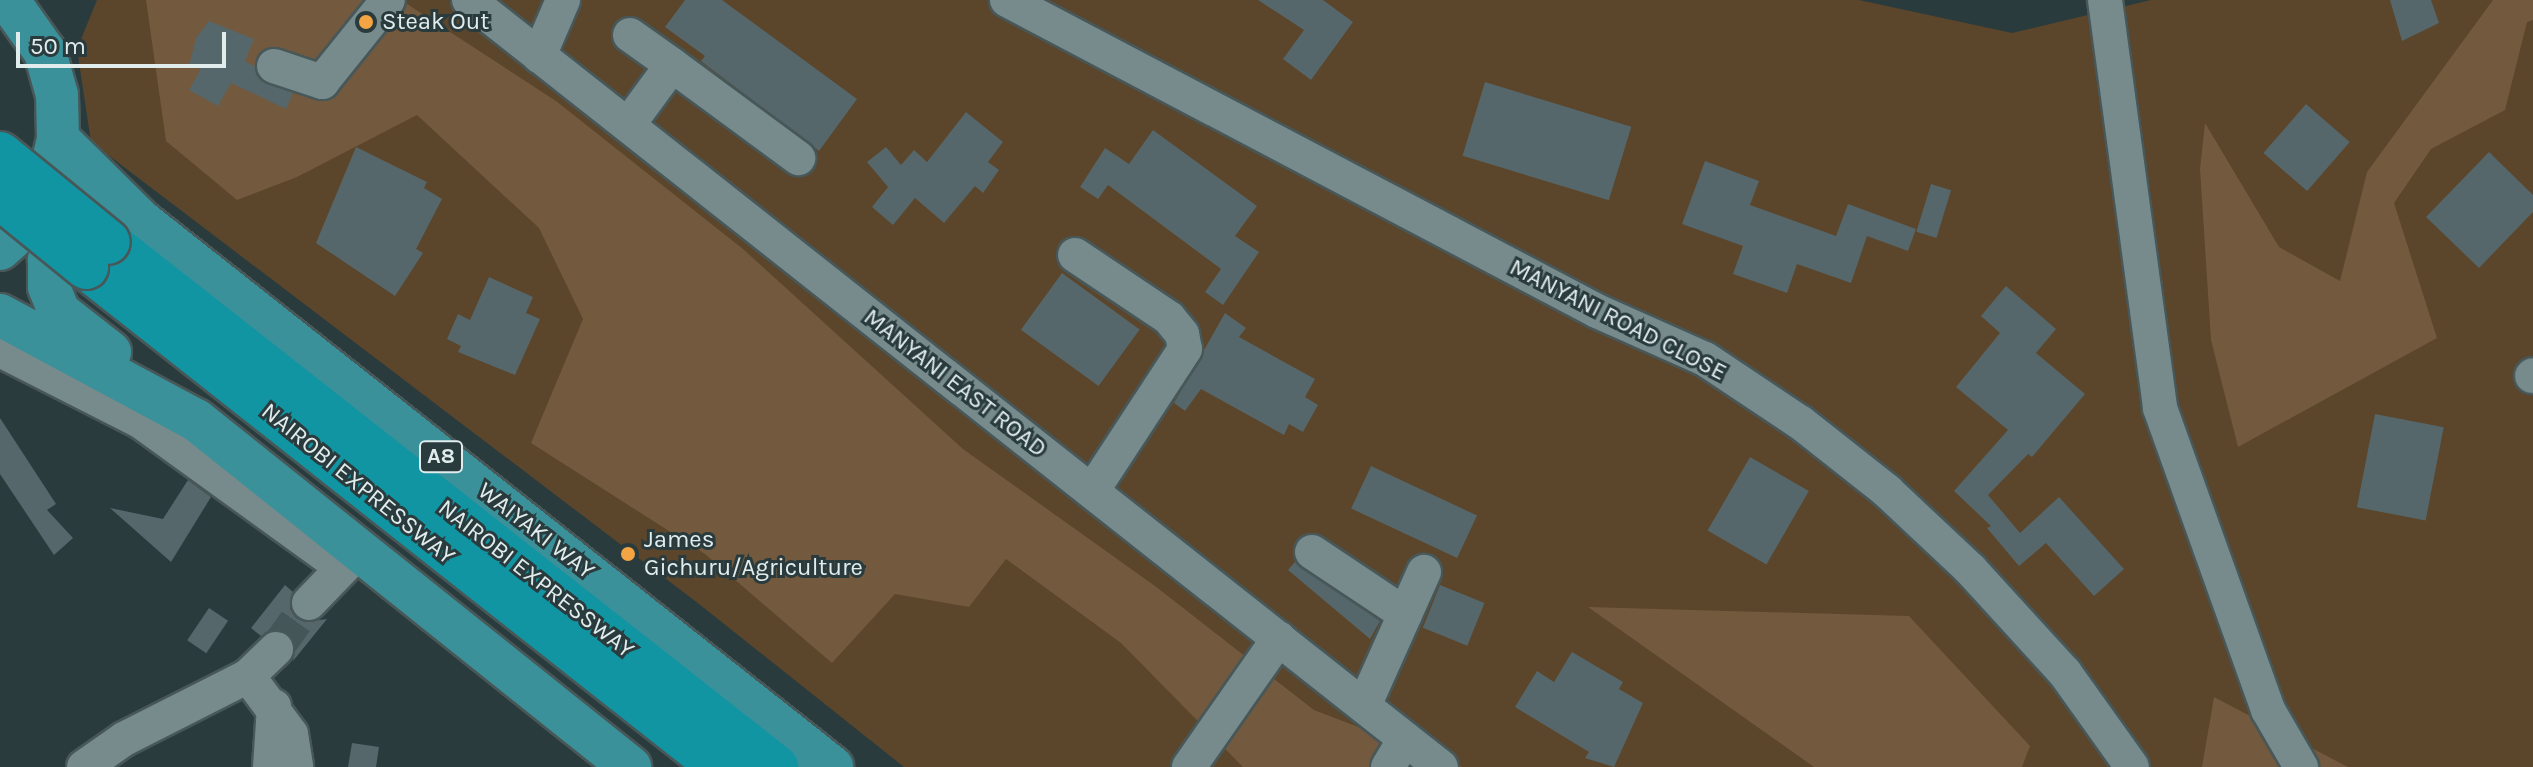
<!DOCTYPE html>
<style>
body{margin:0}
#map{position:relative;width:2533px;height:767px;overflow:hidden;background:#2a3b3e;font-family:Karla,sans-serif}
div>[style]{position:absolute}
.green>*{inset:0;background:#5b452b}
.forest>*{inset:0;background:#73593d}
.building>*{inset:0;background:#55676a;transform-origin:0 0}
.minor-tunnel>*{height:34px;margin-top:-17px;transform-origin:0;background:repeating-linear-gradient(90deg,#455658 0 34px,transparent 0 51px)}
.roads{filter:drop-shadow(2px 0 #485758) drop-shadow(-2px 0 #485758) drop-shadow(0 2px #485758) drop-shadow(0 -2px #485758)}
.minor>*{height:34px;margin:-17px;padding:0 17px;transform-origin:17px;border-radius:17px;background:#778b8d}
.major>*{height:42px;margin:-21px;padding:0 21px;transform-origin:21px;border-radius:21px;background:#3a919a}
.highway>*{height:44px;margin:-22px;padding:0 22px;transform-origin:22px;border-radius:22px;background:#1195a3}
.bridges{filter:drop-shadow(2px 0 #485758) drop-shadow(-2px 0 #485758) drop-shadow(0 2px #485758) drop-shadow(0 -2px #485758)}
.highway-bridge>*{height:44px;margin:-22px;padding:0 22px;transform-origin:22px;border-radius:22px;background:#1195a3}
.dots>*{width:22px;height:22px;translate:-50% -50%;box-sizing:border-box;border:4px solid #2a3b3e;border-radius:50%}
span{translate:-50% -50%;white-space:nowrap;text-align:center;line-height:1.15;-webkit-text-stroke:6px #2a3b3e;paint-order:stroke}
.shield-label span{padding:2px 6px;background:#2a3b3e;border:2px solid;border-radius:6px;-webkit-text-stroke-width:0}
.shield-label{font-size:22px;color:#e1eced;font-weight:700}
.poi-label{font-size:24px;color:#e1eced}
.left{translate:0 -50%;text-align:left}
.street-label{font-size:24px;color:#e1eced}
.scale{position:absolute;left:16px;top:32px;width:210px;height:36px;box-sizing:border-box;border:4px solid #e1eced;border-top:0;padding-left:10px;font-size:24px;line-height:28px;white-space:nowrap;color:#e1eced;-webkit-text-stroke:6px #2a3b3e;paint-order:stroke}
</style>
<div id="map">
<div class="green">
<div style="clip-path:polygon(97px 0,1859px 0,2012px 33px,2151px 0,2533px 0,2533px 767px,904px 767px,699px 604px,91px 142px,77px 49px)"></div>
</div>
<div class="forest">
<div style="clip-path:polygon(146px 0,401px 0,556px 101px,743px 249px,963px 449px,1155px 586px,1314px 710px,1463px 767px,1243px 767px,1121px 643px,1006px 559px,969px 607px,895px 594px,832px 663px,705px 554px,531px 443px,583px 319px,539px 228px,417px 115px,297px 177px,237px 200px,166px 141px)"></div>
<div style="clip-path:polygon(2493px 0,2533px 0,2533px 20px,2527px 22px,2505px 110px,2431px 149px,2394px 203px,2437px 338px,2238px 447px,2211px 340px,2200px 169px,2205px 123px,2279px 247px,2340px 281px,2367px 172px)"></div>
<div style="clip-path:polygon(1588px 607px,1909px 616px,2030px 746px,2022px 767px,1814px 767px)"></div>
<div style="clip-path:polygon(2214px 697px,2348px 767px,2202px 767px)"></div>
</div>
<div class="building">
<div style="clip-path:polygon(685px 0,722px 0,857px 99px,819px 151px,701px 61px,705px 56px,665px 27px)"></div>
<div style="clip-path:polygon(1258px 0,1323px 0,1353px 22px,1311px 80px,1283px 59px,1304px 30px)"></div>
<div style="clip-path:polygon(2390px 0,2431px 0,2439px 23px,2402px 41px)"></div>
<div style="clip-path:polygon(209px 21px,254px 39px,245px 61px,255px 66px,260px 80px,293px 93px,286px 109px,231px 83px,218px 106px,189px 90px,201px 69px,189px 66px,196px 38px)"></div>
<div style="left:1485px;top:82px;width:153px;height:77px;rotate:17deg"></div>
<div style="left:2306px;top:104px;width:58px;height:65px;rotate:41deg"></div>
<div style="clip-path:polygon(966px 112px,1003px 142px,988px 162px,999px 170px,983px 193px,975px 186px,944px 223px,915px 198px,893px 225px,872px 207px,888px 187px,867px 162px,886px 147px,901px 165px,914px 150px,927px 162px)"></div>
<div style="clip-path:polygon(1153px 130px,1257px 206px,1235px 236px,1259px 252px,1223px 305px,1205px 292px,1221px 269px,1108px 185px,1098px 199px,1080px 187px,1105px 148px,1129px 164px)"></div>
<div style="clip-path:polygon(356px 147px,427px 182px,424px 188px,442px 199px,416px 249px,423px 253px,395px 296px,316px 243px)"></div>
<div style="clip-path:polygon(2489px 152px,2533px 195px,2533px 212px,2479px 268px,2426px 217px)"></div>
<div style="clip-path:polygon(1705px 161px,1759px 181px,1750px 205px,1836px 236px,1848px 204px,1916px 229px,1908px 251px,1867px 236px,1851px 283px,1797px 264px,1787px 293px,1733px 274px,1743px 246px,1682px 224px)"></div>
<div style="left:1931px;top:184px;width:21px;height:50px;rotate:17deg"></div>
<div style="left:1062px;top:273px;width:96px;height:70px;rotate:36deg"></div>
<div style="clip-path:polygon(489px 277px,533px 297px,526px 313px,540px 319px,515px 375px,458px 352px,461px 346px,447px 339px,458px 314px,470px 320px)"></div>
<div style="clip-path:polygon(2006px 286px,2056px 329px,2036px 353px,2085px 394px,2032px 457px,2028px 454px,1988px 495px,2020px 533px,2059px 497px,2124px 569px,2094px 596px,2046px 543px,2019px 566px,1987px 528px,1991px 526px,1954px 491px,2008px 430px,1956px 387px,2000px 333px,1981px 316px)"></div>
<div style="clip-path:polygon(1225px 313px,1246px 328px,1239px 337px,1315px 379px,1305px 397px,1318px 405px,1303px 432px,1289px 424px,1284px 435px,1201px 389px,1185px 411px,1174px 403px)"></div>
<div style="left:2375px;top:414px;width:70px;height:95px;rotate:11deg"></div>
<div style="clip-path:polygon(0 418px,56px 504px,47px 510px,73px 538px,54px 555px,0 474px)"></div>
<div style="left:1750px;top:457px;width:68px;height:85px;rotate:30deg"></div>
<div style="left:1371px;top:466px;width:117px;height:47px;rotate:25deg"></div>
<div style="clip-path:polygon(188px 480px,211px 497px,171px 562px,110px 508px,163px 519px)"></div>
<div style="clip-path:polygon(1295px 562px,1380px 621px,1370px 639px,1288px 570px)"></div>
<div style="clip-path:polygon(285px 585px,293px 592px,290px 608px,296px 618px,305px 622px,327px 619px,293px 661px,296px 645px,290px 635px,272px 630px,261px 636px,251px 628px)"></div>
<div style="left:1440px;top:585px;width:48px;height:46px;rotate:22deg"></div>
<div style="left:209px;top:608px;width:23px;height:39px;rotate:34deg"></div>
<div style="clip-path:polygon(1572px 652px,1623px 682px,1619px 689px,1643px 703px,1614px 767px,1585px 758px,1589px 752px,1515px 707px,1537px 671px,1554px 682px)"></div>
<div style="clip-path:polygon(352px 743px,379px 747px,376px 767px,348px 767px)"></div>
</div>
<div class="minor-tunnel">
<div style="left:276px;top:649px;width:57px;rotate:-54.3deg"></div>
</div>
<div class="roads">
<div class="minor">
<div style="left:469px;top:0;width:1238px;rotate:38.28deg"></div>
<div style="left:1007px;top:0;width:667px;rotate:27.79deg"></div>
<div style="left:1597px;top:311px;width:118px;rotate:24deg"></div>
<div style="left:1705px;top:359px;width:115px;rotate:33.7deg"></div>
<div style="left:1801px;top:423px;width:110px;rotate:38.3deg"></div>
<div style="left:1887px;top:491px;width:115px;rotate:43.2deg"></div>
<div style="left:1971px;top:570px;width:139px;rotate:47.6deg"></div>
<div style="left:2065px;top:673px;width:115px;rotate:54.5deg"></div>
<div style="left:2105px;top:0;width:412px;rotate:82.3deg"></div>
<div style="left:2160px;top:408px;width:321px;rotate:70.3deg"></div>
<div style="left:2268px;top:710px;width:66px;rotate:59.9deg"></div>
<div style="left:630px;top:35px;width:52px;rotate:35.5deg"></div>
<div style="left:539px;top:56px;width:61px;rotate:-66.8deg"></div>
<div style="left:274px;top:66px;width:51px;rotate:18.4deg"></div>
<div style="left:322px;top:82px;width:105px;rotate:-51.2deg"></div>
<div style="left:628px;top:125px;width:74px;rotate:-53.7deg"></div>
<div style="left:672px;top:65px;width:157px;rotate:36.4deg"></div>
<div style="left:1075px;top:255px;width:113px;rotate:33.8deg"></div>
<div style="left:1169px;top:318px;width:21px;rotate:51deg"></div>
<div style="left:1182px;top:334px;width:15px;rotate:79deg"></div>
<div style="left:1185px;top:349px;width:170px;rotate:123.2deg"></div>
<div style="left:0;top:350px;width:157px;rotate:26.9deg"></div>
<div style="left:140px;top:421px;width:246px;rotate:35.9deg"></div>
<div style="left:2532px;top:376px;width:1px;rotate:-45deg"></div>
<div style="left:1312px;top:552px;width:112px;rotate:33.7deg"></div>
<div style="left:309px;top:603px;width:71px;rotate:-46.1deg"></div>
<div style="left:248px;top:676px;width:72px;rotate:53.4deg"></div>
<div style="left:291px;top:734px;width:33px;rotate:81deg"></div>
<div style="left:1364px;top:706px;width:147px;rotate:-65.9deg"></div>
<div style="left:84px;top:767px;width:49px;rotate:-35deg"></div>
<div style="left:124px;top:739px;width:139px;rotate:-26.9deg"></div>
<div style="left:248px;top:676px;width:39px;rotate:-44deg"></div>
<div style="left:270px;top:767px;width:61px;rotate:-86.2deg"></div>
<div style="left:1189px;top:767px;width:157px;rotate:-55.1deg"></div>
<div style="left:1388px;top:767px;width:33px;rotate:-59deg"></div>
</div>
<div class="major">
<div style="left:58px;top:139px;width:117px;rotate:44.7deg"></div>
<div style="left:141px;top:221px;width:881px;rotate:38.31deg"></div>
<div style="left:80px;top:220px;width:51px;rotate:127.8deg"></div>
<div style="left:49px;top:260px;width:27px;rotate:90deg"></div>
<div style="left:49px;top:287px;width:27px;rotate:68deg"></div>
<div style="left:59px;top:312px;width:65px;rotate:38.1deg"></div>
<div style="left:0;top:249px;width:30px;rotate:-42deg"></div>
<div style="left:22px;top:229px;width:50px;rotate:-59.8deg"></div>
<div style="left:47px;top:186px;width:48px;rotate:-76.8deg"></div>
<div style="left:58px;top:139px;width:44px;rotate:-91.3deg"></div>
<div style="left:57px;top:95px;width:45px;rotate:-105.6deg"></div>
<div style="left:45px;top:52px;width:64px;rotate:-125.4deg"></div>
<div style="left:0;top:315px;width:222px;rotate:28.2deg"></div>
<div style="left:196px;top:420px;width:556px;rotate:38.64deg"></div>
</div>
<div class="highway">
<div style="left:108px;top:242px;width:850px;rotate:38.16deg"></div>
<div style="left:86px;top:267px;width:807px;rotate:38.26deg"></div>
</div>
</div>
<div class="bridges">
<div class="highway-bridge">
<div style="left:0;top:154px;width:139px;rotate:39.2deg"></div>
<div style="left:0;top:197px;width:111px;rotate:39.1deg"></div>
</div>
</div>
<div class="dots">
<div style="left:366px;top:22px;background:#f2a542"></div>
<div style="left:628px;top:554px;background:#f2a542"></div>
</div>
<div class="shield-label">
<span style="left:441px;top:457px">A8</span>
</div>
<div class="poi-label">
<span class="left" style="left:382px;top:22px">Steak Out</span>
<span class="left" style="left:644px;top:554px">James<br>Gichuru/Agriculture</span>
</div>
<div class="street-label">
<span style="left:1618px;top:320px;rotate:27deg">MANYANI ROAD CLOSE</span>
<span style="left:955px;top:383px;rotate:38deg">MANYANI EAST ROAD</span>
<span style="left:358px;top:484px;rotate:39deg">NAIROBI EXPRESSWAY</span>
<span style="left:536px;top:531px;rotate:38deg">WAIYAKI WAY</span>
<span style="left:536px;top:579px;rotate:38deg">NAIROBI EXPRESSWAY</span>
</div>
<div class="scale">50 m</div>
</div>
